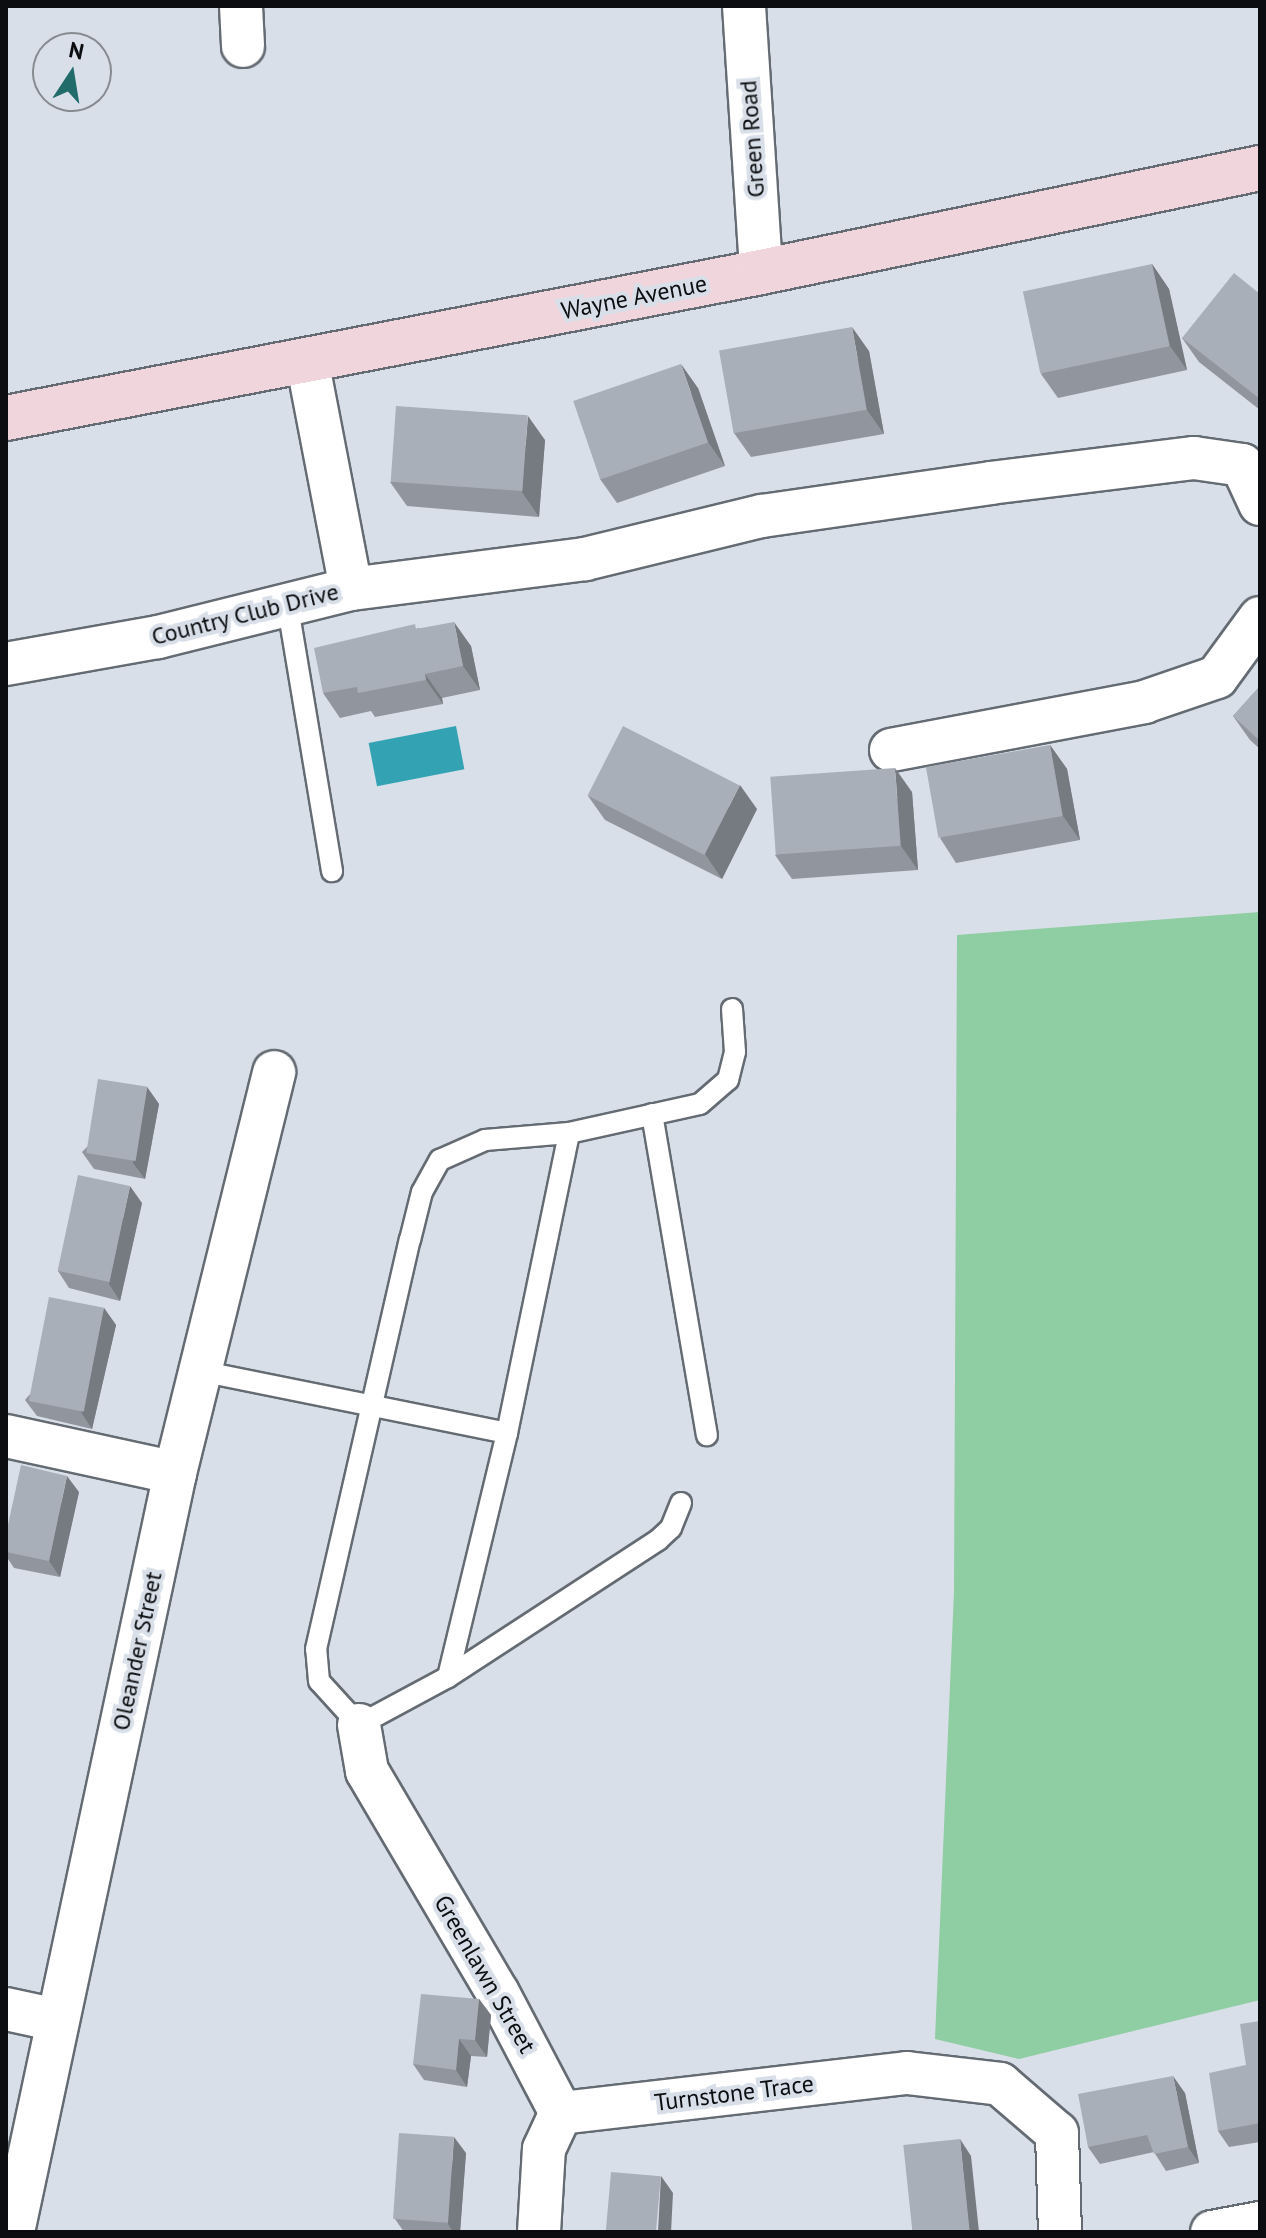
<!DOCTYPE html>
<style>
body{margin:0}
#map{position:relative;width:1266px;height:2238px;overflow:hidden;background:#d8dfe8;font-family:"PT Sans",sans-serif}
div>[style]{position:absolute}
.green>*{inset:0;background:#8fcda2}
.water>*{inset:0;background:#33a3b4;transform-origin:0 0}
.roads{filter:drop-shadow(2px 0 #646b72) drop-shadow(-2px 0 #646b72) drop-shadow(0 2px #646b72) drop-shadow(0 -2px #646b72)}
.lane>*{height:20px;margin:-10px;padding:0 10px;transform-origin:10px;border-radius:10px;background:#fff}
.street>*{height:42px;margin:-21px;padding:0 21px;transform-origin:21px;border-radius:21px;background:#fff}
.secondary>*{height:44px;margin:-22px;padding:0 22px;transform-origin:22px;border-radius:22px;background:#f1d5dd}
.wall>*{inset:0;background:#91969e}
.shaded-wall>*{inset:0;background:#767a81}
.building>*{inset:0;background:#a9afb8;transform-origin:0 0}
span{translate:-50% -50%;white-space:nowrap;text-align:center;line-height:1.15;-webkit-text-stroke:8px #d8dfe8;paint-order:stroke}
.street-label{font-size:24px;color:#0b0d10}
.frame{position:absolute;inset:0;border:8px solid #0b0d10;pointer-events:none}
.north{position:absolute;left:32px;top:32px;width:80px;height:80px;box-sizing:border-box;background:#d8dfe8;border:2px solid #868b92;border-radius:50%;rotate:12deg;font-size:22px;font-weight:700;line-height:32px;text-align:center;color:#0b0d10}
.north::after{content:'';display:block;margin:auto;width:28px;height:36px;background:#216c6b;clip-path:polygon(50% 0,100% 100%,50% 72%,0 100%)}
</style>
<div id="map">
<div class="green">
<div style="clip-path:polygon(1260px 912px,1260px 2000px,1019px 2059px,935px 2039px,954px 1591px,957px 935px)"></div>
</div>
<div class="water">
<div style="left:456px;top:726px;width:44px;height:89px;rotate:79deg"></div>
</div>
<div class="roads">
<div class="lane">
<div style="left:287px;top:602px;width:273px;rotate:80.5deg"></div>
<div style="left:652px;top:1114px;width:326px;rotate:80.3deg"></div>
<div style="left:200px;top:1371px;width:313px;rotate:11.4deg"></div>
<div style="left:681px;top:1503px;width:27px;rotate:112deg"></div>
<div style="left:671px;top:1528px;width:18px;rotate:137deg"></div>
<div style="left:658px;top:1540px;width:251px;rotate:146.9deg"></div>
<div style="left:448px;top:1677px;width:101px;rotate:151.7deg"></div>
<div style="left:359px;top:1725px;width:59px;rotate:-132.3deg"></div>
<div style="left:319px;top:1681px;width:32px;rotate:-95deg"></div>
<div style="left:316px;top:1649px;width:420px;rotate:-77.1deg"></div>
<div style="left:410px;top:1240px;width:49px;rotate:-76deg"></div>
<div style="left:422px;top:1192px;width:37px;rotate:-61deg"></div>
<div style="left:440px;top:1160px;width:49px;rotate:-24deg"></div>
<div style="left:485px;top:1140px;width:84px;rotate:-4.8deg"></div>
<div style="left:569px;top:1133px;width:134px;rotate:-12.5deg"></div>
<div style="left:700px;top:1104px;width:37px;rotate:-41deg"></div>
<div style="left:728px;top:1080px;width:29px;rotate:-76deg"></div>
<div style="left:735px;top:1052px;width:43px;rotate:-94deg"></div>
<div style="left:448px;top:1677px;width:251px;rotate:-76.4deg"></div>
<div style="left:507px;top:1433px;width:306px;rotate:-78.3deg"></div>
</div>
<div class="street">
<div style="left:241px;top:6px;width:40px;rotate:87.1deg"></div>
<div style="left:744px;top:6px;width:267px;rotate:86.3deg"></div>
<div style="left:307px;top:360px;width:233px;rotate:79.1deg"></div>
<div style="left:6px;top:664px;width:154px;rotate:-10.1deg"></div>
<div style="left:158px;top:637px;width:199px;rotate:-14deg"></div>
<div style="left:351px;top:589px;width:236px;rotate:-7.3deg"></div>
<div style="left:585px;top:559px;width:182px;rotate:-13.7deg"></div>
<div style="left:762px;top:516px;width:230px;rotate:-8.2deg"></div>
<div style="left:990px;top:483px;width:206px;rotate:-7deg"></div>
<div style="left:1194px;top:458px;width:49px;rotate:8.3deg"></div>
<div style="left:1242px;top:465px;width:43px;rotate:65.2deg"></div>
<div style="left:891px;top:750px;width:258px;rotate:-10.7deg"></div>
<div style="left:1144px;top:702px;width:77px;rotate:-18.9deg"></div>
<div style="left:1217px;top:677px;width:73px;rotate:-53.9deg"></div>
<div style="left:6px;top:1436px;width:173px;rotate:12.3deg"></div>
<div style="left:359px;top:1725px;width:47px;rotate:80.1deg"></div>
<div style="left:367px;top:1771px;width:258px;rotate:59.5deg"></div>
<div style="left:498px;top:1993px;width:136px;rotate:62.3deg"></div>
<div style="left:6px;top:2009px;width:52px;rotate:12.2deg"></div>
<div style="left:561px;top:2113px;width:348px;rotate:-6.6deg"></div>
<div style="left:907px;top:2073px;width:94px;rotate:6.7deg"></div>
<div style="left:1000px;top:2084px;width:75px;rotate:40.7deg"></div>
<div style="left:1057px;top:2133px;width:99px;rotate:88.3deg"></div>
<div style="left:13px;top:2232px;width:776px;rotate:-77.95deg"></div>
<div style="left:175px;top:1473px;width:413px;rotate:-76.1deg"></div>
<div style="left:539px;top:2232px;width:83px;rotate:-86.6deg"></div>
<div style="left:544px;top:2149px;width:40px;rotate:-65deg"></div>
<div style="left:1212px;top:2232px;width:49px;rotate:-10.6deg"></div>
</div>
<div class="secondary">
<div style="left:6px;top:418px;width:769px;rotate:-10.94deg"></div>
<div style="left:761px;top:272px;width:510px;rotate:-11.77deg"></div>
</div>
</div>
<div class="wall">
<div style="clip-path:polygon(1152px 264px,1169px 289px,1187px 370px,1058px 398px,1041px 374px)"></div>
<div style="clip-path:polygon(1260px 294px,1260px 410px,1199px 362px,1182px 338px)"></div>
<div style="clip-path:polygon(869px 351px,884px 434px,751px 457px,734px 433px)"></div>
<div style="clip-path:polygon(698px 388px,725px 466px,617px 503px,600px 479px)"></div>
<div style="clip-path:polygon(545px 440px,539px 517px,407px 506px,390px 482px)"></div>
<div style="clip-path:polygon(418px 628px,471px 646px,480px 690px,442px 698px,443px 704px,375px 717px,371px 711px,340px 718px,323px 693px)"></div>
<div style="clip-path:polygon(1260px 686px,1260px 749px,1250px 740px,1233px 716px)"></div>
<div style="clip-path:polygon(1050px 745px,1067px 769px,1080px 840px,956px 863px,940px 838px)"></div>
<div style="clip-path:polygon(912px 792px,918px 870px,792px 879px,775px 855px)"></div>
<div style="clip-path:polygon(588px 796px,757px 809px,722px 879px,605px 820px)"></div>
<div style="clip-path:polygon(147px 1087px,159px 1104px,145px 1179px,94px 1169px,82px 1152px)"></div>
<div style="clip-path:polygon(142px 1203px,120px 1301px,69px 1288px,58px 1271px)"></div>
<div style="clip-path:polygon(104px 1308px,116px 1325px,92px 1429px,37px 1416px,25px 1400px)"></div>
<div style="clip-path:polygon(79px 1492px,60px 1577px,14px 1568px,6px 1556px,6px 1534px)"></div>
<div style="clip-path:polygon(479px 1999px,491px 2015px,487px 2057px,471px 2056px,467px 2087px,424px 2080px,413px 2064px)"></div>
<div style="clip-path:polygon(1260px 2021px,1260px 2142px,1229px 2147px,1218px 2131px,1246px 2065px)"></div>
<div style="clip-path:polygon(1185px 2093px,1199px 2163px,1166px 2171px,1154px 2152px,1100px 2164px,1088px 2147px)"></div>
<div style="clip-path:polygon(466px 2153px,460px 2232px,404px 2232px,395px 2219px)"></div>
</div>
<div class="shaded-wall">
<div style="clip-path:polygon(1152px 264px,1169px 289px,1187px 370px,1170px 346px)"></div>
<div style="clip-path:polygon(852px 327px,869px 351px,884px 434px,867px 410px)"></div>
<div style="clip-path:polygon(681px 364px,698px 388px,725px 466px,708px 442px)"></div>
<div style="clip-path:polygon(528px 416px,545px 440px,539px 517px,522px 492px)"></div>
<div style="clip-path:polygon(454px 622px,471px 646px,480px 690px,463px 666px)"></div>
<div style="clip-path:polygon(425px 674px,442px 698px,443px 704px,426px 680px)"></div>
<div style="clip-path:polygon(1050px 745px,1067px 769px,1080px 840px,1063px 816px)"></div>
<div style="clip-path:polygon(895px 768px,912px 792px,918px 870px,901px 846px)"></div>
<div style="clip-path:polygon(740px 785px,757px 809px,722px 879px,705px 854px)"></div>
<div style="clip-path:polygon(147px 1087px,159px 1104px,145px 1179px,133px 1163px)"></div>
<div style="clip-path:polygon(130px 1186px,142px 1203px,120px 1301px,109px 1284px)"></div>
<div style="clip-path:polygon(104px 1308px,116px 1325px,92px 1429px,81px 1412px)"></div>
<div style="clip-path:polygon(67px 1476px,79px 1492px,60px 1577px,49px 1561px)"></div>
<div style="clip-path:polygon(479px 1999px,491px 2015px,487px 2057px,475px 2040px)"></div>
<div style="clip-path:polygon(459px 2039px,471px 2056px,467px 2087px,456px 2070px)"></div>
<div style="clip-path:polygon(1173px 2076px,1185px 2093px,1199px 2163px,1188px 2147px)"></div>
<div style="clip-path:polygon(454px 2137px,466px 2153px,460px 2232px,453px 2232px,448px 2224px)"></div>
<div style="clip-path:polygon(960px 2139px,971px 2156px,979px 2232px,969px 2232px)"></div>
<div style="clip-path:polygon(661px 2176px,673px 2193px,671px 2232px,658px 2232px)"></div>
</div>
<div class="building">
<div style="left:1152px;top:264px;width:84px;height:132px;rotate:78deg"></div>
<div style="clip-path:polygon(1234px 273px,1260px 294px,1260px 399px,1182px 338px)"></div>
<div style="left:852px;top:327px;width:84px;height:135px;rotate:80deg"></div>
<div style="left:681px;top:364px;width:83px;height:114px;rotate:71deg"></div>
<div style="left:396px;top:406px;width:132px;height:76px;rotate:4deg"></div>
<div style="clip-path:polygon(454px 622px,463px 666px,425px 674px,426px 680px,358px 693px,357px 687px,323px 693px,314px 648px,415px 624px,416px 629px)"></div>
<div style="clip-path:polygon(1260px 686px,1260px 741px,1233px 716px)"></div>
<div style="left:623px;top:726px;width:131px;height:78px;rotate:27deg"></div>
<div style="left:1050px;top:745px;width:72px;height:126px;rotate:80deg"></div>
<div style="left:895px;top:768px;width:78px;height:125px;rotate:86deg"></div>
<div style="left:98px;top:1079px;width:50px;height:75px;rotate:9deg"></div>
<div style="left:78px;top:1175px;width:53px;height:98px;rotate:12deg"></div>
<div style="left:49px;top:1297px;width:56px;height:106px;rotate:11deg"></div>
<div style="clip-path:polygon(21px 1465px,67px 1476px,49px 1561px,6px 1552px,6px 1534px)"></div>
<div style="clip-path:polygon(421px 1994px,479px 1999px,475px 2040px,459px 2039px,456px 2070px,413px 2064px)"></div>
<div style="clip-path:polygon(1260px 2021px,1260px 2123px,1218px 2131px,1209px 2073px,1246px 2065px,1240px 2024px)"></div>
<div style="clip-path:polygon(1173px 2076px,1188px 2147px,1154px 2154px,1147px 2135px,1088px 2147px,1078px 2094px)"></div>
<div style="left:399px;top:2133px;width:55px;height:86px;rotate:4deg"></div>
<div style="left:960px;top:2139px;width:93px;height:57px;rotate:84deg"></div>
<div style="left:611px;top:2172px;width:50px;height:60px;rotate:5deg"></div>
</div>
<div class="street-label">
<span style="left:752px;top:139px;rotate:-94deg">Green Road</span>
<span style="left:634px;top:297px;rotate:-11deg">Wayne Avenue</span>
<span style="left:245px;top:614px;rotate:-14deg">Country Club Drive</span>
<span style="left:137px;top:1651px;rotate:-78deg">Oleander Street</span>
<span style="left:485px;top:1974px;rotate:60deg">Greenlawn Street</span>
<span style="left:734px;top:2093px;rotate:-7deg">Turnstone Trace</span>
</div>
<div class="frame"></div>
<div class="north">N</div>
</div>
